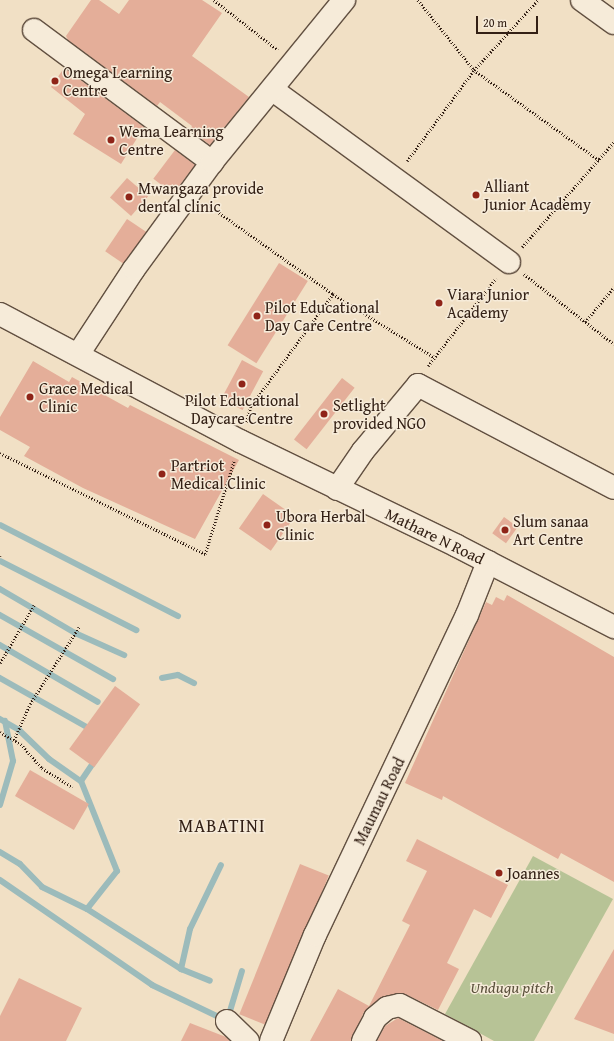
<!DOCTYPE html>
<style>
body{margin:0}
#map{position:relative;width:614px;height:1041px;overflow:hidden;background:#f1e0c5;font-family:"Gentium Book Plus",serif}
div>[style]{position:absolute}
.green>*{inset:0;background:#b7c396}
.stream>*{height:6px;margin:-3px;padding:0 3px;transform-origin:3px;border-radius:3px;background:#9cbbbb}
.building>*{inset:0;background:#e4ae99;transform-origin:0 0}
.path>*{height:2.5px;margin-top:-1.25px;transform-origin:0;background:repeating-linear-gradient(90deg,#332015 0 1px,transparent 0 3px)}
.roads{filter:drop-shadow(1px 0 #625041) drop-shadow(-1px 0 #625041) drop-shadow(0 1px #625041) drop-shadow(0 -1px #625041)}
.minor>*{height:22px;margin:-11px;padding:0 11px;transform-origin:11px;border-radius:11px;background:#f6ebd9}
.dots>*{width:11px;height:11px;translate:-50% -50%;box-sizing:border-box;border:2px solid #f6ebd9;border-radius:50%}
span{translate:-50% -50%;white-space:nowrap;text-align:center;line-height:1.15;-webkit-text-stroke:3px #f6ebd9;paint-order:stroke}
.poi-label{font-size:16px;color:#332015}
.left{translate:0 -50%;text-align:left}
.street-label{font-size:16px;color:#332015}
.park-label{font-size:16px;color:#5b513c;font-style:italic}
.quarter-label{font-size:18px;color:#332015;letter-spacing:1px}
.scale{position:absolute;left:476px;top:16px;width:62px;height:18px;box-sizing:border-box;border:2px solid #332015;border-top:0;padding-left:5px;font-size:12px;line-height:14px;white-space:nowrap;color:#332015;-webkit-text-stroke:3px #f6ebd9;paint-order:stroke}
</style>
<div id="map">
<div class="green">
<div style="clip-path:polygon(533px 856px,613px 899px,534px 1041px,494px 1041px,445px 1014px)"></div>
</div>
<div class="stream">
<div style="left:0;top:525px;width:200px;rotate:27.1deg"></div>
<div style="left:0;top:561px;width:153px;rotate:26.9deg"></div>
<div style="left:0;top:589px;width:87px;rotate:30.4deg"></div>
<div style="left:75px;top:633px;width:54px;rotate:24.2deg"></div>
<div style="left:0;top:615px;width:130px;rotate:29.5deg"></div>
<div style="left:0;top:645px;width:113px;rotate:30.2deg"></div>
<div style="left:0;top:678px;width:98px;rotate:29.5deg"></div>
<div style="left:162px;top:678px;width:16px;rotate:-11deg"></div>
<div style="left:178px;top:675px;width:18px;rotate:27deg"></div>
<div style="left:0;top:719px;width:22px;rotate:30deg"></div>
<div style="left:19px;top:730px;width:42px;rotate:44deg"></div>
<div style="left:49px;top:759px;width:39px;rotate:35deg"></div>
<div style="left:81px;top:781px;width:97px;rotate:68.2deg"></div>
<div style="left:117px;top:871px;width:48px;rotate:128.3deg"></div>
<div style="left:81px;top:781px;width:27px;rotate:-56deg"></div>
<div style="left:0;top:805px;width:46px;rotate:-73.5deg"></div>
<div style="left:13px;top:761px;width:41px;rotate:-101.3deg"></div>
<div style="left:0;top:852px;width:23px;rotate:31deg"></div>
<div style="left:20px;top:864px;width:32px;rotate:46deg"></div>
<div style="left:42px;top:887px;width:50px;rotate:26.1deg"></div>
<div style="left:87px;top:909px;width:112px;rotate:32.6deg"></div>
<div style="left:181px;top:969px;width:31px;rotate:22deg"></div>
<div style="left:0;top:880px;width:185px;rotate:34.6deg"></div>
<div style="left:152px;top:985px;width:83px;rotate:25.6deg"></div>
<div style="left:227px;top:1021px;width:52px;rotate:-73.3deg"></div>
<div style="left:181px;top:969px;width:41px;rotate:-77.3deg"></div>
<div style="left:190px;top:929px;width:71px;rotate:-64.2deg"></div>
</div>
<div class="building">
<div style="clip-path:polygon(91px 0,99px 0,119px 14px,129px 0,202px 0,222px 13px,192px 56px,249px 97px,210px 145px,190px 130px,192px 126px,160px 102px,157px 106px,68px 40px,66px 36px)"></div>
<div style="clip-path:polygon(64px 68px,144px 127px,121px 164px,73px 134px,85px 114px,51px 87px)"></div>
<div style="left:175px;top:150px;width:25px;height:36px;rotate:37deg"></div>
<div style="left:127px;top:178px;width:28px;height:26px;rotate:41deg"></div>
<div style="left:127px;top:219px;width:23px;height:39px;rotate:34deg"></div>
<div style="left:279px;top:263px;width:34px;height:97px;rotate:32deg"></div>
<div style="left:242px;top:360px;width:24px;height:44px;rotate:28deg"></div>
<div style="clip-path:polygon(33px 361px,69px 382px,72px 377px,128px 408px,130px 405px,239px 460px,195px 539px,83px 488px,24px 456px,30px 447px,0 430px,0 417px)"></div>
<div style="left:342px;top:378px;width:16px;height:78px;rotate:38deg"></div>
<div style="left:263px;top:494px;width:39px;height:42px;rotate:35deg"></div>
<div style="left:504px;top:517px;width:17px;height:20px;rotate:36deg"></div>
<div style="clip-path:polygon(507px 595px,614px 657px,614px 882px,561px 853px,558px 859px,443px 796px,442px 800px,405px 783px,486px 602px,492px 605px,496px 597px,504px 601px)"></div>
<div style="left:115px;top:686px;width:31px;height:78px;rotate:36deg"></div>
<div style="left:30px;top:770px;width:68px;height:30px;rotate:30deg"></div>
<div style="clip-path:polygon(417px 839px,508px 885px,491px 918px,474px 909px,447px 963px,459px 969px,438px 1010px,405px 994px,384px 996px,364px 1012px,351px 1041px,310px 1041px,338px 989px,369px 1006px,410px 925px,402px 921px,427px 871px,406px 861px)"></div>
<div style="left:300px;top:864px;width:31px;height:162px;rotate:22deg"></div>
<div style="clip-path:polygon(614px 949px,614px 1034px,574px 1019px)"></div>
<div style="clip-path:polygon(19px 978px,82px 1008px,66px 1041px,0 1041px,0 1016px)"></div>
<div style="clip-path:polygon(398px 1018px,443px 1041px,377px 1041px,385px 1026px)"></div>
<div style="clip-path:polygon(190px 1023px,226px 1037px,230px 1041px,181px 1041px)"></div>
</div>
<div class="path">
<div style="left:214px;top:0;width:81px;rotate:38deg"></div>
<div style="left:418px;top:0;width:90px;rotate:51.3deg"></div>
<div style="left:474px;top:70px;width:155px;rotate:35.8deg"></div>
<div style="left:407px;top:161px;width:113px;rotate:-53.6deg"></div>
<div style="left:474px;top:70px;width:95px;rotate:-47.6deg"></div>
<div style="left:207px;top:204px;width:155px;rotate:35.5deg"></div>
<div style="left:522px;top:247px;width:140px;rotate:-48.8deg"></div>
<div style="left:524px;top:274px;width:114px;rotate:37.9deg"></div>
<div style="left:585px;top:322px;width:45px;rotate:-50.4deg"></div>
<div style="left:428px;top:366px;width:111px;rotate:-52.3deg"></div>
<div style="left:246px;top:422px;width:17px;rotate:-73deg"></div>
<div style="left:251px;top:406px;width:139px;rotate:-53.8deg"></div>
<div style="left:333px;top:294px;width:119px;rotate:32deg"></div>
<div style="left:0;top:453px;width:229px;rotate:26.2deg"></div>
<div style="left:205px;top:554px;width:97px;rotate:-72.7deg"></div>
<div style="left:0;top:556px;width:1px;rotate:90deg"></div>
<div style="left:0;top:663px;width:67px;rotate:-59.6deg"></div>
<div style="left:0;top:732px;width:24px;rotate:30deg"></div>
<div style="left:21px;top:744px;width:32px;rotate:49deg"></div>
<div style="left:42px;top:768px;width:36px;rotate:32deg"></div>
<div style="left:14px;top:740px;width:39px;rotate:-66deg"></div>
<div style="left:30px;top:704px;width:91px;rotate:-57.5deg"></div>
</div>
<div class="roads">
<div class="minor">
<div style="left:582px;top:0;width:39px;rotate:36deg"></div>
<div style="left:34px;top:30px;width:222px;rotate:36.6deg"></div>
<div style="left:273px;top:90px;width:292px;rotate:36.1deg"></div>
<div style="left:0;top:314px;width:272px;rotate:27.9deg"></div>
<div style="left:240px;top:441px;width:241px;rotate:25.8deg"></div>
<div style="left:457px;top:546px;width:177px;rotate:27.3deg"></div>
<div style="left:79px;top:353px;width:100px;rotate:-56.8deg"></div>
<div style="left:134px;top:269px;width:132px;rotate:-53.9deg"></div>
<div style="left:212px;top:162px;width:209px;rotate:-50.8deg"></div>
<div style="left:337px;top:489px;width:46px;rotate:-55.6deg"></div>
<div style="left:363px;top:451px;width:86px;rotate:-50.2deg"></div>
<div style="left:418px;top:385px;width:221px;rotate:27.7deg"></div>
<div style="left:227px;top:1021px;width:29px;rotate:44deg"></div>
<div style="left:271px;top:1041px;width:115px;rotate:-67.5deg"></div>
<div style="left:315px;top:935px;width:354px;rotate:-64.6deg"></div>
<div style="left:467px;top:615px;width:57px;rotate:-68.4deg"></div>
<div style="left:363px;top:1041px;width:26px;rotate:-62deg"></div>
<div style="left:375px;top:1018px;width:16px;rotate:-40deg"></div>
<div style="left:387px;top:1008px;width:13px;rotate:-13deg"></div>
<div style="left:400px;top:1005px;width:79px;rotate:27.2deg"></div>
</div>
</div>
<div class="dots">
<div style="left:55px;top:81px;background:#8f2418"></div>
<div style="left:111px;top:140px;background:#8f2418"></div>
<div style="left:476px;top:195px;background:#8f2418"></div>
<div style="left:129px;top:197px;background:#8f2418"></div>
<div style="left:439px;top:303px;background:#8f2418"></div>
<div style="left:257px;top:316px;background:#8f2418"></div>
<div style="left:242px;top:384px;background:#8f2418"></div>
<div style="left:30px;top:397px;background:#8f2418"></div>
<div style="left:324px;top:414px;background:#8f2418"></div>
<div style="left:162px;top:474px;background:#8f2418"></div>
<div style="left:267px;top:525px;background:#8f2418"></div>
<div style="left:505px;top:530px;background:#8f2418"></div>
<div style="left:499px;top:873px;background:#8f2418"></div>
</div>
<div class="poi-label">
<span class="left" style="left:63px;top:81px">Omega Learning<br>Centre</span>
<span class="left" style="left:119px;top:140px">Wema Learning<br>Centre</span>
<span class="left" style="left:484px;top:195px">Alliant<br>Junior Academy</span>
<span class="left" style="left:138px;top:197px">Mwangaza provide<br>dental clinic</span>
<span class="left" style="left:447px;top:303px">Viara Junior<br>Academy</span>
<span class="left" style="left:265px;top:316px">Pilot Educational<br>Day Care Centre</span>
<span class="left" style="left:39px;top:397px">Grace Medical<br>Clinic</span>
<span style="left:242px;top:409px">Pilot Educational<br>Daycare Centre</span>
<span class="left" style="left:333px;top:414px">Setlight<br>provided NGO</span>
<span class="left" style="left:171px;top:474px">Partriot<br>Medical Clinic</span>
<span class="left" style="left:276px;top:525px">Ubora Herbal<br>Clinic</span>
<span class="left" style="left:513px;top:530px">Slum sanaa<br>Art Centre</span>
<span class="left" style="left:507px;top:873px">Joannes</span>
</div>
<div class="street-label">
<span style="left:435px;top:536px;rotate:26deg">Mathare N Road</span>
<span style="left:379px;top:801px;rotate:-64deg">Maumau Road</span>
</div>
<div class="park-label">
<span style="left:512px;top:987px">Undugu pitch</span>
</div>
<div class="quarter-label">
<span style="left:222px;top:826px">MABATINI</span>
</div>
<div class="scale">20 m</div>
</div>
